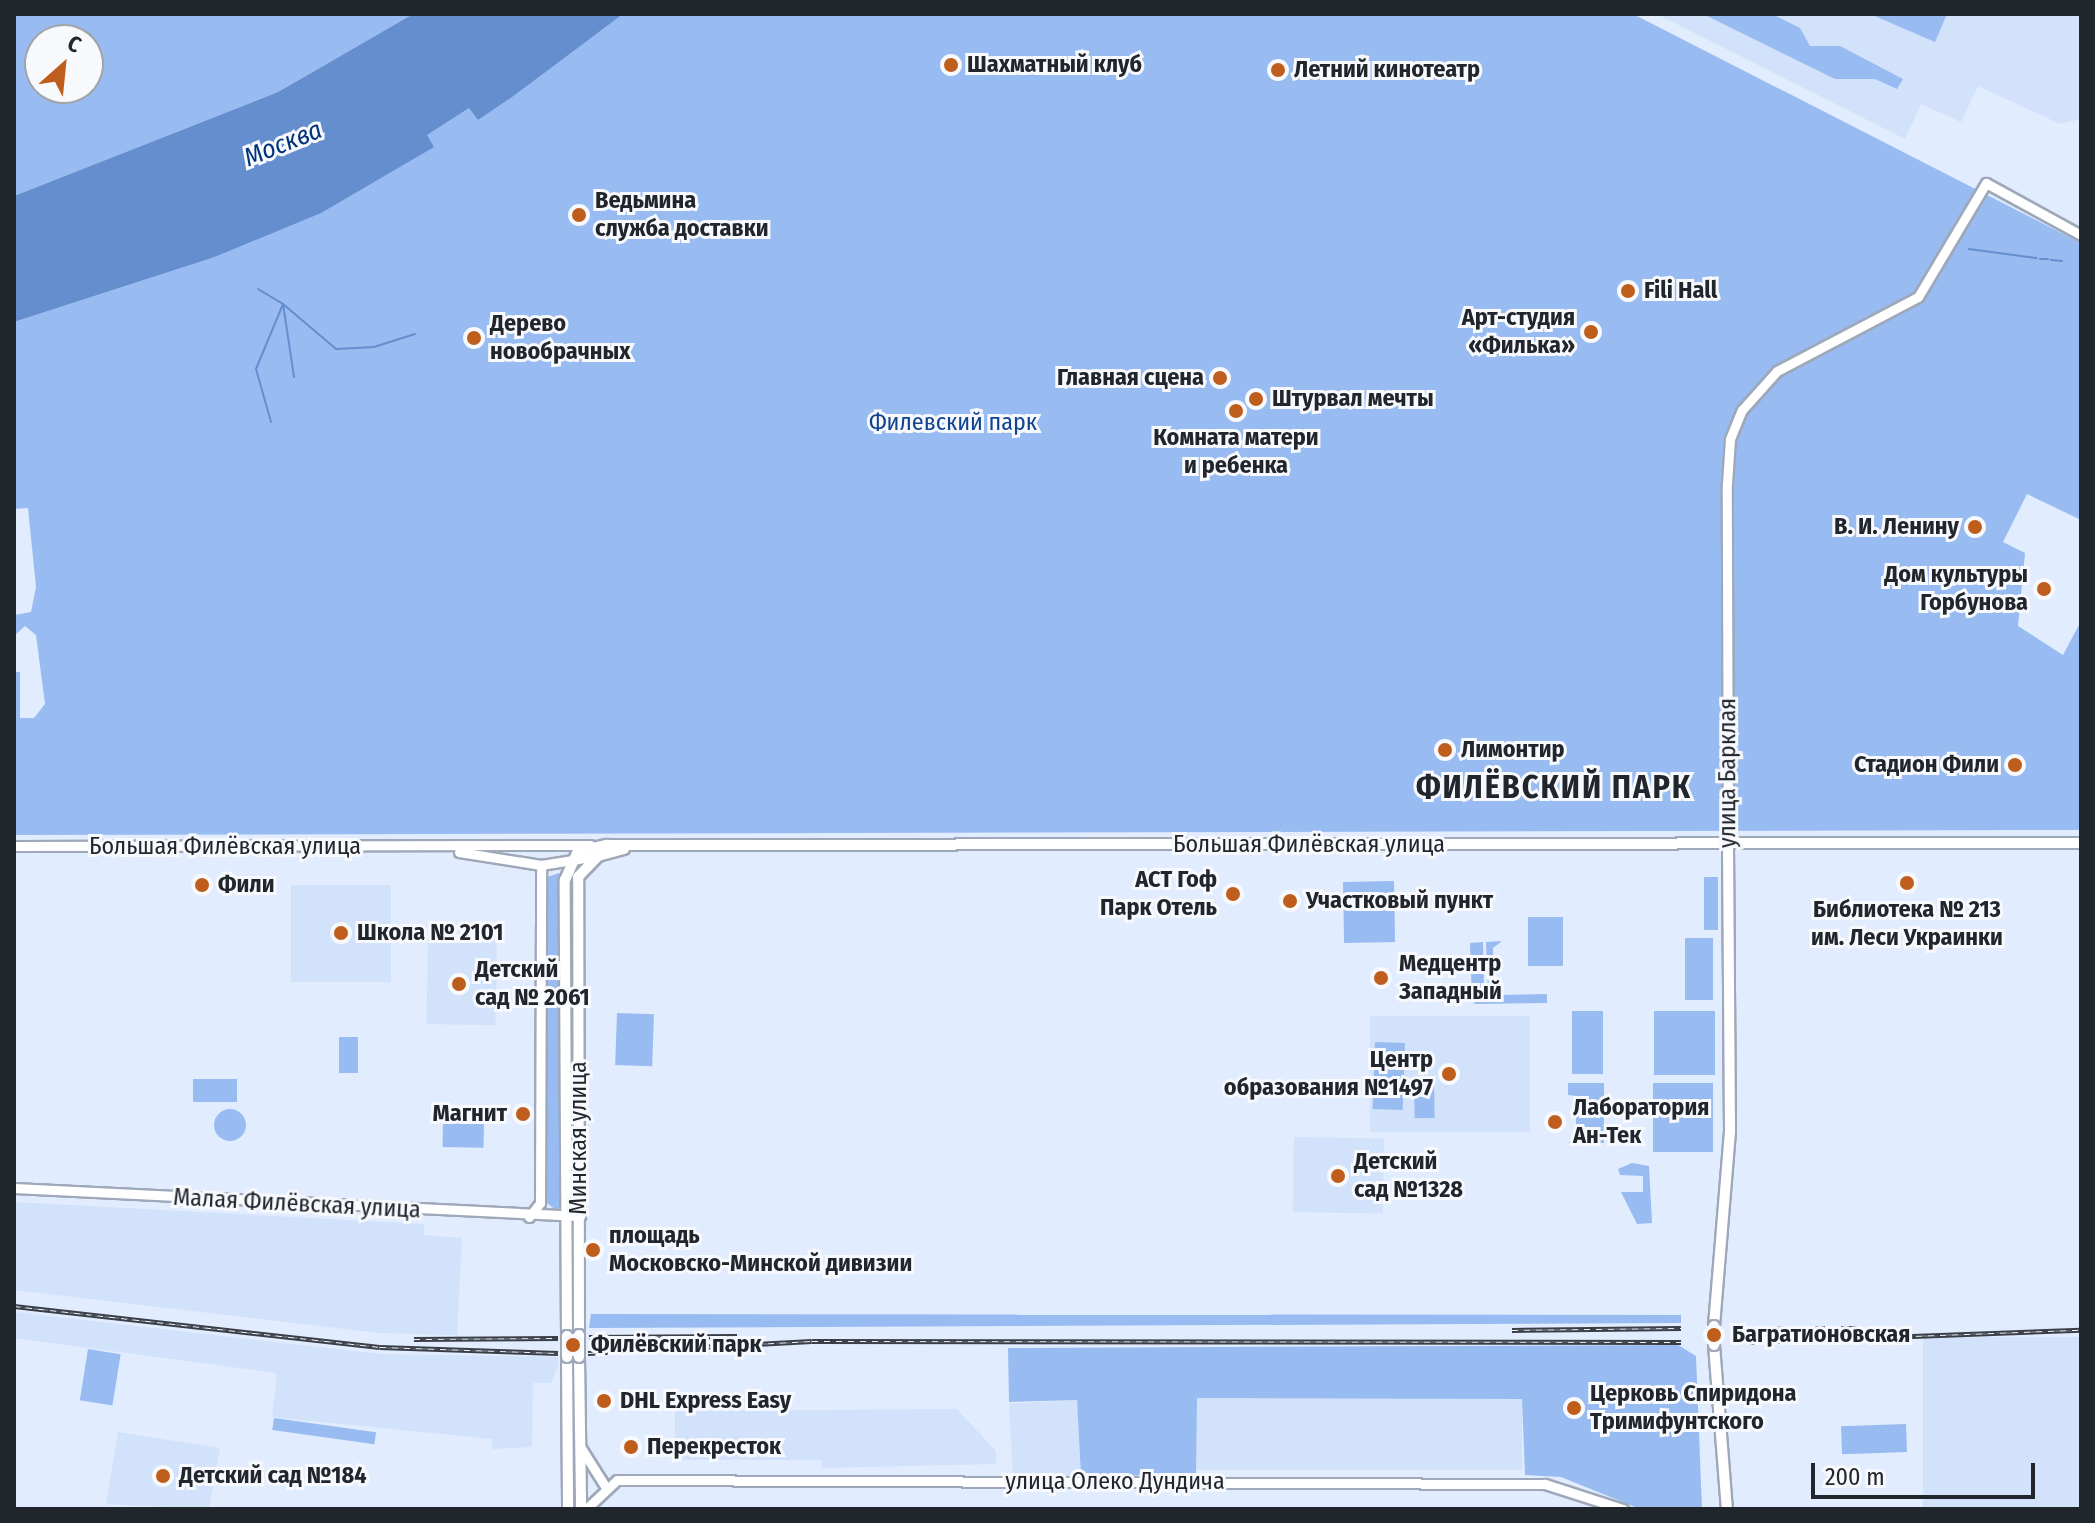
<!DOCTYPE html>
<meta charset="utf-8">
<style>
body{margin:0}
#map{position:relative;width:2095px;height:1523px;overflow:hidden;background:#e1ecfe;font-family:"Fira Sans Condensed",sans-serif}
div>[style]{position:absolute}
.built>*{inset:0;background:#d2e2fa;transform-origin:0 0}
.green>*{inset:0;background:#98bbf1;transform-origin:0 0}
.round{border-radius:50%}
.water>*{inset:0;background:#658ece}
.stream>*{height:2px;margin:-1px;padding:0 1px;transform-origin:1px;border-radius:1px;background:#658ece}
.roads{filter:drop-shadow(2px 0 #9ea8b9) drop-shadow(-2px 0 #9ea8b9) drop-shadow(0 2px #9ea8b9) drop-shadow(0 -2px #9ea8b9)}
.tertiary>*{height:9px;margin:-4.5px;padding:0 4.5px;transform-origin:4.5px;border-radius:4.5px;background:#fff}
.secondary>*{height:10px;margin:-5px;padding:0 5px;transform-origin:5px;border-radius:5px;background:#fff}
.rail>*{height:5px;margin-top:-2.5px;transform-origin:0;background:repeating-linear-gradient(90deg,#f7f9fc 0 6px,#3a3f47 0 12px);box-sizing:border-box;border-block:2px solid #3a3f47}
.bridges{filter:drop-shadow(2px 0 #9ea8b9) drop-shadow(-2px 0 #9ea8b9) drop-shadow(0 2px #9ea8b9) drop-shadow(0 -2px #9ea8b9)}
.secondary-bridge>*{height:10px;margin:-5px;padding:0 5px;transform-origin:5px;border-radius:5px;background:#fff}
.dots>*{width:22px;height:22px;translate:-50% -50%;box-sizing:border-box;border:4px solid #f7f9fc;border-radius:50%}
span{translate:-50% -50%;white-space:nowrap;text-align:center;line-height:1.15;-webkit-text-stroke:6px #f7f9fc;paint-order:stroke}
.poi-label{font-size:24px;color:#21252c;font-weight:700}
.left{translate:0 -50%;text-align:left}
.right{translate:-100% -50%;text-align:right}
.park-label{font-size:24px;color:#114490}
.street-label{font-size:24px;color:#21252c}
.water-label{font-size:26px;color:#00337d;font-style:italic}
.district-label{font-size:32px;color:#21252c;font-weight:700;letter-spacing:2px}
.frame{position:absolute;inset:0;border:16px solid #21252c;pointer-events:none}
.north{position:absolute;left:24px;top:24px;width:80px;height:80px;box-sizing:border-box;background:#f7f9fc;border:2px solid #a1a4a9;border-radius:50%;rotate:27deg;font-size:22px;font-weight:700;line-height:32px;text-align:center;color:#21252c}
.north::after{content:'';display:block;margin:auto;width:28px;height:36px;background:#be5d1c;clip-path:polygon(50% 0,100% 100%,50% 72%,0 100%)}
.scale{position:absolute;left:1811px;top:1463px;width:224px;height:36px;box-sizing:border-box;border:4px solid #21252c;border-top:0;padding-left:10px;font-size:24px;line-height:28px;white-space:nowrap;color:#21252c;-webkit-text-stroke:6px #f7f9fc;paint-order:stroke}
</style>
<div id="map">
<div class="built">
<div style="clip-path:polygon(1657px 14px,2081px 14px,2081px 119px,2060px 124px,1978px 86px,1961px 122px,1921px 104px,1905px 139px)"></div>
<div style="left:291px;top:885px;width:100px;height:97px"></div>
<div style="left:428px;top:938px;width:69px;height:86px;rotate:1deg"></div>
<div style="left:1370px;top:1016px;width:160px;height:116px"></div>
<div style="left:1294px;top:1137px;width:90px;height:75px;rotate:1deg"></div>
<div style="clip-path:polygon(14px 1202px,424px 1224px,424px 1235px,462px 1238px,457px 1335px,379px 1333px,14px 1290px)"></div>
<div style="clip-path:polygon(14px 1312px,381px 1354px,558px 1357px,558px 1366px,551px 1383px,533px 1383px,532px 1447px,492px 1449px,492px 1439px,272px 1417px,277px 1373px,14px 1338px)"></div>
<div style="left:2081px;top:1337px;width:172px;height:158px;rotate:90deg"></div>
<div style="left:1196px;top:1398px;width:326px;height:72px"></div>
<div style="left:1077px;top:1400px;width:76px;height:68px;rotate:87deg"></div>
<div style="clip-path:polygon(957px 1409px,996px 1451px,996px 1464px,822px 1468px,822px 1460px,675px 1460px,675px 1411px)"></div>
<div style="clip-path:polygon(118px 1432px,220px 1448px,209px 1509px,106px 1504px)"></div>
</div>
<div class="green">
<div style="clip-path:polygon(evenodd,14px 14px,413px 14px,278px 92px,14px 196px,14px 14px,40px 40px,88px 40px,88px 88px,40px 88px,40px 40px)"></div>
<div style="clip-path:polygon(623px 14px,1633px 14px,2081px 243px,2081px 520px,2027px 494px,2003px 542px,2025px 553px,2018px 626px,2063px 655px,2081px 621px,2081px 830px,14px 835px,14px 672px,20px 672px,20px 718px,34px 718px,45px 704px,36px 635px,25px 626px,14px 636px,14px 615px,31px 612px,36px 587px,28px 508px,14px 509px,14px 322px,212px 258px,433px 147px,426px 135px,470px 107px,478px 120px)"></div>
<div style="clip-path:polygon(1703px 14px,1772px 14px,1800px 28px,1810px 46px,1840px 46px,1903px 79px,1897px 89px,1875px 79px,1835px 79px)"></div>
<div style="clip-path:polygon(1870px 14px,1947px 14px,1935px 42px)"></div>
<div style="clip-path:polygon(559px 873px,563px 1205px,556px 1210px,544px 1201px,547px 877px)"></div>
<div style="left:1704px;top:877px;width:14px;height:53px"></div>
<div style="left:1394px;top:881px;width:61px;height:51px;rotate:89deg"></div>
<div style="left:1528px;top:917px;width:35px;height:49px"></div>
<div style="left:1685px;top:938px;width:28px;height:62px"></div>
<div style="clip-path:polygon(1502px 941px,1493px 948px,1494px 995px,1547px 994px,1547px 1003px,1473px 1004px,1488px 991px,1486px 942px)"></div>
<div style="clip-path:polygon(1483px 942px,1484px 990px,1472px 999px,1470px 943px)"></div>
<div style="left:1572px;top:1011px;width:31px;height:63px"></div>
<div style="left:1654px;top:1011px;width:61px;height:64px"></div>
<div style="left:617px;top:1013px;width:37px;height:52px;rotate:2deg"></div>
<div style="left:339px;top:1037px;width:19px;height:36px"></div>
<div style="left:1375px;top:1042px;width:30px;height:67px;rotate:2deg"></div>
<div style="left:193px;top:1079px;width:44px;height:23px"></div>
<div style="left:1434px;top:1079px;width:39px;height:20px;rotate:89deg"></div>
<div style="clip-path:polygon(1568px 1083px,1604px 1083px,1604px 1143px,1568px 1143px,1576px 1137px,1576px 1096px,1568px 1095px)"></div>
<div style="left:1653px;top:1083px;width:60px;height:69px"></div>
<div class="round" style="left:214px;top:1109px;width:32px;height:32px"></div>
<div style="left:443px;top:1120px;width:41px;height:27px;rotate:1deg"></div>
<div style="clip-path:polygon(1632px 1163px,1649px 1166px,1652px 1223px,1637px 1224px,1621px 1192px,1643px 1192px,1643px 1176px,1620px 1175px,1618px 1169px)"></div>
<div style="clip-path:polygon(591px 1314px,1681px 1315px,1681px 1323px,589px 1328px)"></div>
<div style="clip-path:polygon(1678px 1345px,1696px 1356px,1702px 1509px,1640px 1509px,1561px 1477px,1525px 1475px,1522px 1399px,1197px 1398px,1196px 1475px,1081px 1476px,1077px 1400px,1009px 1402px,1008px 1348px)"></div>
<div style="left:88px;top:1349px;width:33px;height:52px;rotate:9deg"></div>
<div style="left:274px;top:1418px;width:103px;height:12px;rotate:8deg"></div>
<div style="left:1906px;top:1424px;width:28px;height:65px;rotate:88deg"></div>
</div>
<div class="water">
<div style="clip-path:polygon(413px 14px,623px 14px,512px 97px,478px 120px,469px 108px,427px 135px,434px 147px,321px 213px,212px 258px,14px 322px,14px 196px,278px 92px)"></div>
</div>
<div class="stream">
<div style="left:1969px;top:249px;width:68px;rotate:7.7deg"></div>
<div style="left:2040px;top:259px;width:8px"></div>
<div style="left:2051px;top:260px;width:11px;rotate:5deg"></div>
<div style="left:258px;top:289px;width:29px;rotate:31deg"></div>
<div style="left:283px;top:304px;width:74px;rotate:81.4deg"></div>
<div style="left:271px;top:422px;width:55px;rotate:-105.8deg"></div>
<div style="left:256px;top:369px;width:70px;rotate:-67.4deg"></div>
<div style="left:283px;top:304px;width:70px;rotate:40.3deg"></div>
<div style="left:336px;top:349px;width:38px;rotate:-3deg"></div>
<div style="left:374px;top:347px;width:43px;rotate:-17.6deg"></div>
</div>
<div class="roads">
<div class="tertiary">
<div style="left:1728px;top:845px;width:361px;rotate:-90.2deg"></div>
<div style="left:1727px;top:484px;width:45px;rotate:-86.2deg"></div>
<div style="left:1730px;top:439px;width:31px;rotate:-68deg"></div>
<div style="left:1742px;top:410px;width:52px;rotate:-48.1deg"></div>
<div style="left:1777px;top:371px;width:159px;rotate:-27.7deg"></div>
<div style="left:1918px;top:297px;width:133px;rotate:-59.2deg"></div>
<div style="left:1986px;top:183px;width:108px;rotate:28.7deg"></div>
<div style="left:14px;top:846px;width:576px;rotate:-0.1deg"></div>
<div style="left:459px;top:852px;width:83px;rotate:9deg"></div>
<div style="left:541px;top:865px;width:58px;rotate:-9deg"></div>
<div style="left:14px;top:1188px;width:567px;rotate:2.83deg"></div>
<div style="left:529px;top:1217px;width:18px;rotate:-52deg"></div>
<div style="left:540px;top:1203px;width:338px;rotate:-89.8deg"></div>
<div style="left:581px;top:1448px;width:45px;rotate:57.7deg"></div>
<div style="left:586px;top:1509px;width:42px;rotate:-43.1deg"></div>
<div style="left:617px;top:1480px;width:928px;rotate:0.25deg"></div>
<div style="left:1545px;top:1484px;width:82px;rotate:17.8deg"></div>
</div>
<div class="secondary">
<div style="left:1714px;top:1326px;width:196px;rotate:-85.3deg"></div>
<div style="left:1730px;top:1131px;width:286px;rotate:-90.4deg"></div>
<div style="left:579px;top:1335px;width:458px;rotate:-90.1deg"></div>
<div style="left:578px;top:877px;width:29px;rotate:-46deg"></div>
<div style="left:598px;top:856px;width:27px;rotate:-15deg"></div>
<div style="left:567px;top:1336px;width:456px;rotate:-90.3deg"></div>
<div style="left:565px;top:880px;width:32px;rotate:-66deg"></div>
<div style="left:578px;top:851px;width:29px;rotate:-12deg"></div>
<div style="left:606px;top:845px;width:1475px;rotate:-0.08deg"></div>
<div style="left:1714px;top:1345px;width:165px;rotate:85.5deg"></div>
<div style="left:567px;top:1357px;width:152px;rotate:89.6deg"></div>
<div style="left:579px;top:1357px;width:152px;rotate:89.2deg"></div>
</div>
</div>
<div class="rail">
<div style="left:14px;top:1306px;width:368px;rotate:6.4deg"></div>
<div style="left:380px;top:1347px;width:178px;rotate:1.9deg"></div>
<div style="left:1748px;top:1329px;width:109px;rotate:-0.5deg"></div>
<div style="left:1512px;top:1330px;width:169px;rotate:-0.7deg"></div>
<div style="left:589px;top:1337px;width:148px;rotate:-0.4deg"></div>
<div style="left:414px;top:1339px;width:144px;rotate:-0.4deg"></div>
<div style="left:1748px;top:1342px;width:333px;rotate:-2.1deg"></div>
<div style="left:588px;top:1353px;width:224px;rotate:-3.1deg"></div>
<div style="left:812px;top:1341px;width:869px;rotate:0.07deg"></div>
</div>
<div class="bridges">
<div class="secondary-bridge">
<div style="left:579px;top:1335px;width:22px;rotate:90deg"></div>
<div style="left:567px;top:1336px;width:21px;rotate:90deg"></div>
<div style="left:1714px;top:1345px;width:19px;rotate:-90deg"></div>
</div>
</div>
<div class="dots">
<div style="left:951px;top:65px;background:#be5d1c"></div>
<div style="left:1278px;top:70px;background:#be5d1c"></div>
<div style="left:579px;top:215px;background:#be5d1c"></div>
<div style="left:1628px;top:291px;background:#be5d1c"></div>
<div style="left:1591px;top:332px;background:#be5d1c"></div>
<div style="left:474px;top:338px;background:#be5d1c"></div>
<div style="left:1220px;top:378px;background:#be5d1c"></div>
<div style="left:1256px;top:399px;background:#be5d1c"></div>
<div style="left:1236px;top:411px;background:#be5d1c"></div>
<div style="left:1975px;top:527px;background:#be5d1c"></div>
<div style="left:2044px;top:589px;background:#be5d1c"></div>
<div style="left:1445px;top:750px;background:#be5d1c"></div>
<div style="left:2015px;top:765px;background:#be5d1c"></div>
<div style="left:1907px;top:883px;background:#be5d1c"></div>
<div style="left:202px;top:885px;background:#be5d1c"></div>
<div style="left:1233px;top:894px;background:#be5d1c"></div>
<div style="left:1290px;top:901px;background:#be5d1c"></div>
<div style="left:341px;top:933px;background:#be5d1c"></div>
<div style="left:1381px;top:978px;background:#be5d1c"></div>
<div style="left:459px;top:984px;background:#be5d1c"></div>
<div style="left:1449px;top:1074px;background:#be5d1c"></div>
<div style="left:523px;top:1114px;background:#be5d1c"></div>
<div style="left:1555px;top:1122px;background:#be5d1c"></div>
<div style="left:1338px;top:1176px;background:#be5d1c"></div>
<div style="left:593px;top:1250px;background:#be5d1c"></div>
<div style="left:1714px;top:1335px;background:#be5d1c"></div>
<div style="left:573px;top:1345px;background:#be5d1c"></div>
<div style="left:604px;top:1401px;background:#be5d1c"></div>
<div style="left:1574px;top:1408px;background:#be5d1c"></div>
<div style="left:631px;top:1447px;background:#be5d1c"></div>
<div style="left:163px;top:1476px;background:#be5d1c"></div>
</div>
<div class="poi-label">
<span class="left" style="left:967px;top:65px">Шахматный клуб</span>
<span class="left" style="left:1294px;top:70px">Летний кинотеатр</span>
<span class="left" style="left:595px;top:215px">Ведьмина<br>служба доставки</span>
<span class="left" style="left:1644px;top:291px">Fili Hall</span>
<span class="right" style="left:1575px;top:332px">Арт-студия<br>«Филька»</span>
<span class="left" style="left:490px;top:338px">Дерево<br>новобрачных</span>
<span class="right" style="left:1204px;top:378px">Главная сцена</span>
<span class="left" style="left:1272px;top:399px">Штурвал мечты</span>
<span style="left:1236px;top:452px">Комната матери<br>и ребенка</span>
<span class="right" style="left:1959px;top:527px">В. И. Ленину</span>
<span class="right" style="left:2028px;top:589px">Дом культуры<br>Горбунова</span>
<span class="left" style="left:1461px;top:750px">Лимонтир</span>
<span class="right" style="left:1999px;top:765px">Стадион Фили</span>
<span class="right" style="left:1217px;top:894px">АСТ Гоф<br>Парк Отель</span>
<span class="left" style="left:218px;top:885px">Фили</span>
<span class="left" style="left:1306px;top:901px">Участковый пункт</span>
<span style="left:1907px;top:924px">Библиотека № 213<br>им. Леси Украинки</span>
<span class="left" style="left:357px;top:933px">Школа № 2101</span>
<span class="left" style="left:1399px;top:978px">Медцентр<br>Западный</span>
<span class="left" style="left:475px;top:984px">Детский<br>сад № 2061</span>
<span class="right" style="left:1433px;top:1074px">Центр<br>образования №1497</span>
<span class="left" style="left:1573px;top:1122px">Лаборатория<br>Ан-Тек</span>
<span class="right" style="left:507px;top:1114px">Магнит</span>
<span class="left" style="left:1354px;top:1176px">Детский<br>сад №1328</span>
<span class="left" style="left:609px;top:1250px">площадь<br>Московско-Минской дивизии</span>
<span class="left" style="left:1732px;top:1335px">Багратионовская</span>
<span class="left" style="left:591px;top:1345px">Филёвский парк</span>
<span class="left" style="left:1590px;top:1408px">Церковь Спиридона<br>Тримифунтского</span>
<span class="left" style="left:620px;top:1401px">DHL Express Easy</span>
<span class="left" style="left:647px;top:1447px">Перекресток</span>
<span class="left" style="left:179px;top:1476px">Детский сад №184</span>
</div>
<div class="park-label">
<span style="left:953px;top:423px">Филевский парк</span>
</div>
<div class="street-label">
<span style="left:1728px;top:773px;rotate:-90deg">улица Барклая</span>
<span style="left:1309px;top:845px">Большая Филёвская улица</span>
<span style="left:225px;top:847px">Большая Филёвская улица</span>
<span style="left:579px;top:1138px;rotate:-90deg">Минская улица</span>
<span style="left:297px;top:1204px;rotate:3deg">Малая Филёвская улица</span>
<span style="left:1115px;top:1482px">улица Олеко Дундича</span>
</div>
<div class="water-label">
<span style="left:283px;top:144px;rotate:-22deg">Москва</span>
</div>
<div class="district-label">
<span style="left:1554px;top:787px">ФИЛЁВСКИЙ ПАРК</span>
</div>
<div class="frame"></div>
<div class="north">С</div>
<div class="scale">200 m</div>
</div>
